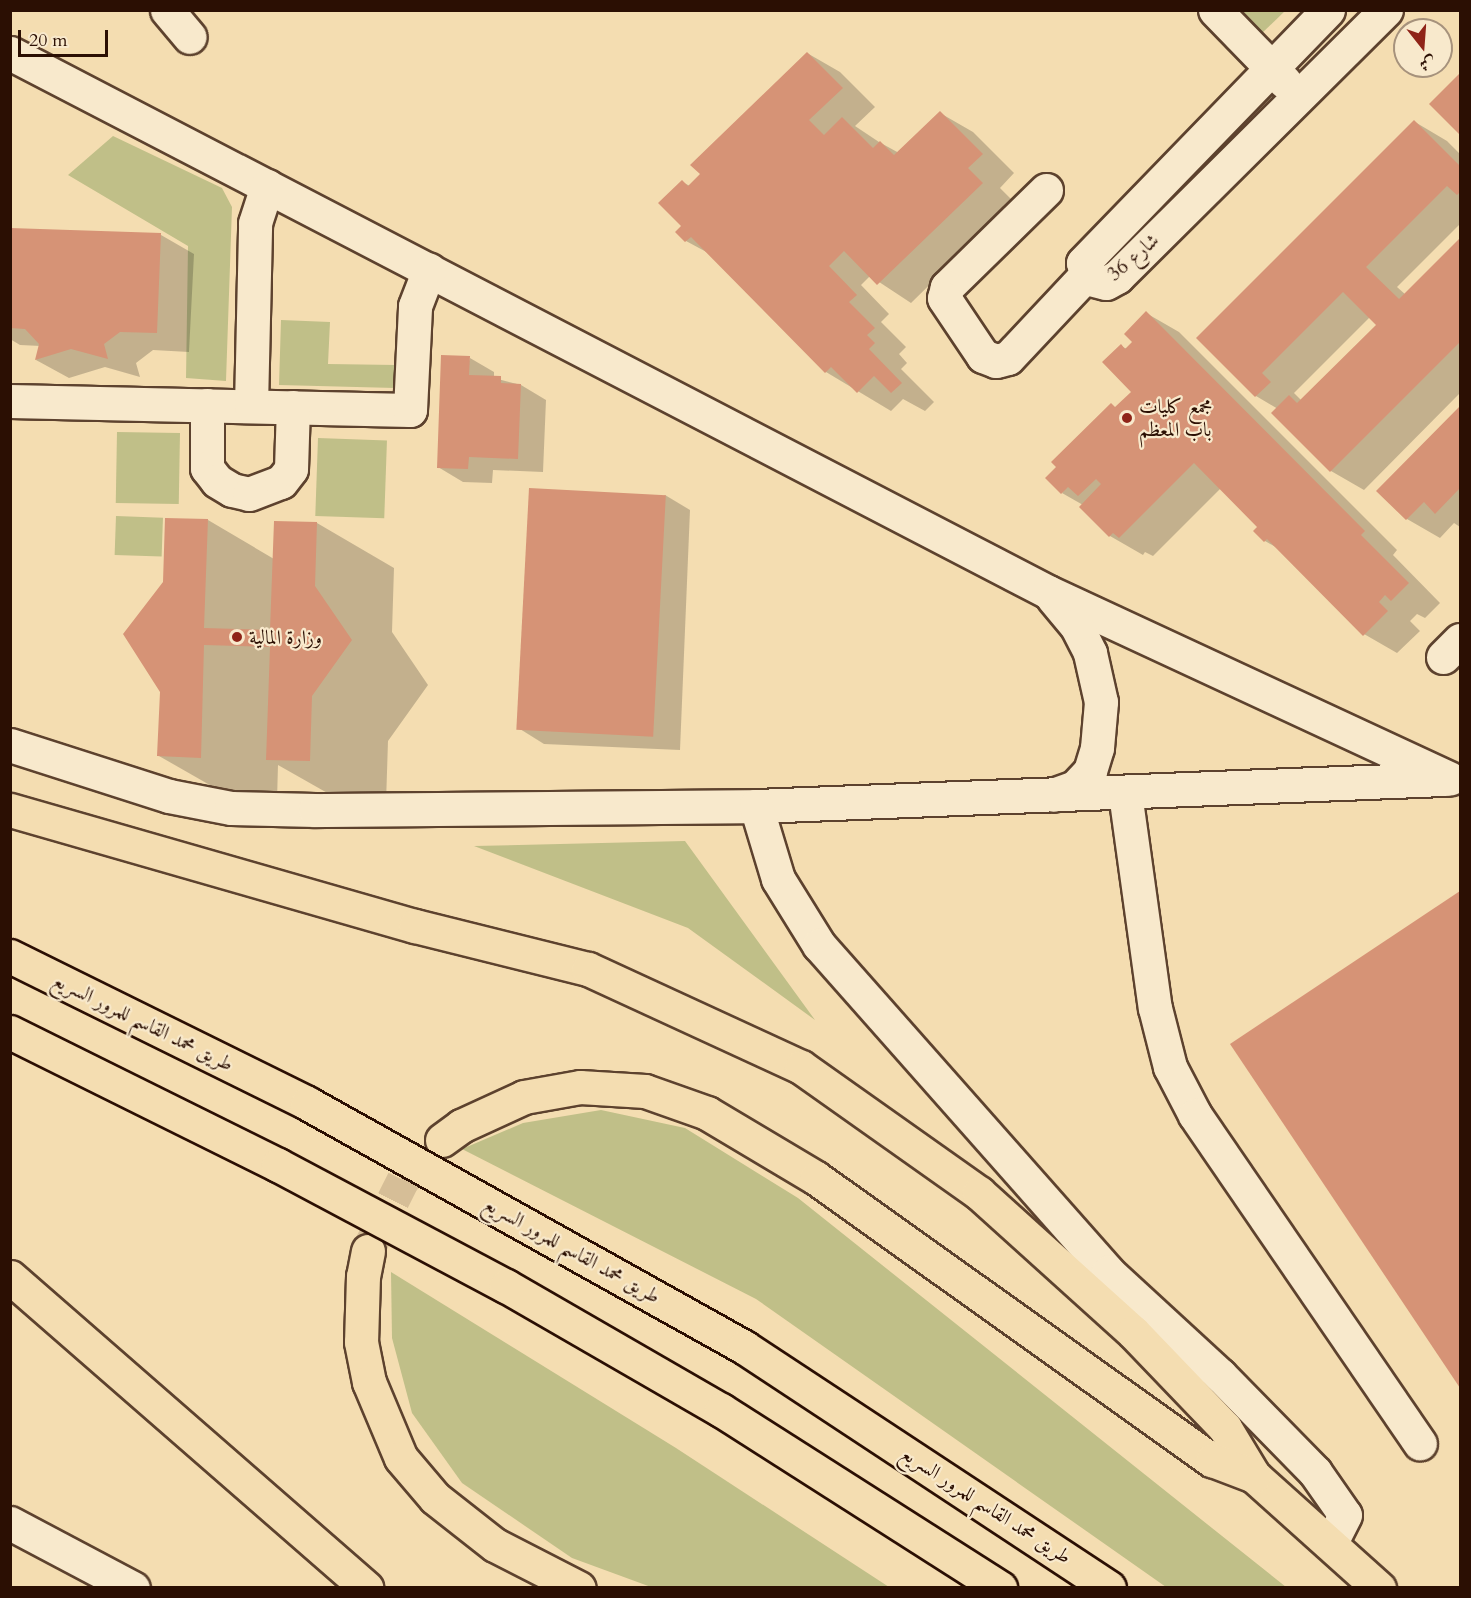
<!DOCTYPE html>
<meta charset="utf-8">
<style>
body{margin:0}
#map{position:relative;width:1471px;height:1598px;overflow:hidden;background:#f4ddb1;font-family:Cardo,Amiri,serif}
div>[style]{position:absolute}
.green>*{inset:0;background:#c0bf88;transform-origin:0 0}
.shadow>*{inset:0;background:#0003}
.building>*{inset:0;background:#d69376;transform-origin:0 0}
.highway-tunnel>*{height:33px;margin-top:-16.5px;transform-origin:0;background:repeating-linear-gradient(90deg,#d6be97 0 33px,transparent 0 49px)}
.roads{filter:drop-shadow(2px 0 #5d422e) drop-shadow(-2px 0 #5d422e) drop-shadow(0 2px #5d422e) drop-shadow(0 -2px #5d422e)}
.minor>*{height:33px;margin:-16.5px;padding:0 16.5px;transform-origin:16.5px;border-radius:16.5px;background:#f8e9cc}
.highway>*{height:33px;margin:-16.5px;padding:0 16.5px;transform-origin:16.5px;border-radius:16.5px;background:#f4ddb1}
.bridges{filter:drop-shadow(2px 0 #2b0f03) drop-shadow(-2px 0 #2b0f03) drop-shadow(0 2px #2b0f03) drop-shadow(0 -2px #2b0f03)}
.highway-bridge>*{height:33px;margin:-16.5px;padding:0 16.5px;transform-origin:16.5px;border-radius:16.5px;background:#f4ddb1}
.dots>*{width:16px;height:16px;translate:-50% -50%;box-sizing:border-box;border:3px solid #f8e9cc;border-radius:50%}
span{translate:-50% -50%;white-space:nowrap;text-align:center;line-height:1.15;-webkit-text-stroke:4.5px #f8e9cc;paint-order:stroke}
.street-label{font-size:20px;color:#2b0f03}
.poi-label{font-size:20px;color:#2b0f03}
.left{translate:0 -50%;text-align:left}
.frame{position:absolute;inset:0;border:12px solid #2b0f03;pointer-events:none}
.north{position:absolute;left:1393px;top:18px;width:60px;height:60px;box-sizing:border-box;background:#f8e9cc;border:2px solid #a6927c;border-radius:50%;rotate:163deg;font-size:16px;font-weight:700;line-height:24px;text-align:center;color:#2b0f03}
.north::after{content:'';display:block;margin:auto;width:21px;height:27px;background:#8f2418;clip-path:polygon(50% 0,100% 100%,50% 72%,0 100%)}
.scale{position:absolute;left:18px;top:30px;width:90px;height:27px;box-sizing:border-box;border:3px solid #2b0f03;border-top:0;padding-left:8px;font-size:18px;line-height:21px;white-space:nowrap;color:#2b0f03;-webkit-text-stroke:4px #f8e9cc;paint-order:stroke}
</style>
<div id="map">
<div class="green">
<div style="clip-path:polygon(1233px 11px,1285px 11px,1259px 36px)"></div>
<div style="clip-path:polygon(113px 136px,222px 188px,232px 207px,226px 381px,186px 378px,188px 246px,68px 175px)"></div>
<div style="clip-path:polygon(281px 320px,330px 322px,328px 364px,396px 365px,395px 388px,279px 385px)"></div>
<div style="left:117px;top:432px;width:63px;height:71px;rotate:1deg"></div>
<div style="left:318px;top:438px;width:69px;height:78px;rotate:2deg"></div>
<div style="left:116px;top:516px;width:47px;height:39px;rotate:2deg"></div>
<div style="clip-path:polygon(685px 841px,815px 1020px,688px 928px,474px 846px)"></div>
<div style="clip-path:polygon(601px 1110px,685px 1128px,798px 1198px,1286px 1587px,1166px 1587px,756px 1299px,462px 1149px,523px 1123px)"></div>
<div style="clip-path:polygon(391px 1272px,676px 1448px,889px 1587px,651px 1587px,572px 1558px,462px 1483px,412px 1413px,392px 1338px)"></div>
</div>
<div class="shadow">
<div style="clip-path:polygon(807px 53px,840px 72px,875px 107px,855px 126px,879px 142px,899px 153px,940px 113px,973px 132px,1014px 173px,1000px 188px,1014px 202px,911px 303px,870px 276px,861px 285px,889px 314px,881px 322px,906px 347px,899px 354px,907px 363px,901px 369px,934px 402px,925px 411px,903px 399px,891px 411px,826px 372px,712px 255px,686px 241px,682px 182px,690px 186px)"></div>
<div style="clip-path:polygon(1460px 75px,1460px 133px,1431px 104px)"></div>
<div style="clip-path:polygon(evenodd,1415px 122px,1447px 141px,1460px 154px,1460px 224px,1397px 287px,1406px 295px,1460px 240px,1460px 393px,1364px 490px,1331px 471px,1273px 413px,1278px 409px,1256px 396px,1198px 338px,1415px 122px,1370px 317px,1378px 325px,1302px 401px,1294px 393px,1370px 317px)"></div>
<div style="clip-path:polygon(10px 229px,161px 235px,194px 254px,189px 352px,153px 350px,136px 363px,140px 377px,105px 367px,69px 378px,36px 360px,41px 346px,20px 345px,10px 339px)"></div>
<div style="clip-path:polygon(1146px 313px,1179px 332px,1397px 550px,1393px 555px,1440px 603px,1425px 618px,1417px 614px,1410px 621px,1420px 631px,1397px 653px,1364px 634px,1279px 549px,1265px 541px,1259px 527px,1221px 488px,1153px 556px,1145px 552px,1143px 555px,1110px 536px,1083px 505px,1062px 493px,1117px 408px,1133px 392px,1121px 346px,1127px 349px,1135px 342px)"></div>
<div style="clip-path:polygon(470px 358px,494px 372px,494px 378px,521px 385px,546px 400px,543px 472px,493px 470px,492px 483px,463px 482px,438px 467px)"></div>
<div style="clip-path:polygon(1460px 408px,1460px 527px,1454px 523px,1440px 538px,1407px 519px,1378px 491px)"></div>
<div style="clip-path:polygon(665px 495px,690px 510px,680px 750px,544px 744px,520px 729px)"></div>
<div style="clip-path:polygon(208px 520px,274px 559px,275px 522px,317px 523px,394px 568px,392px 632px,428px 685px,388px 741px,386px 804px,345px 803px,278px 765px,277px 801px,236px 800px,159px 756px,165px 583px)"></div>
<div style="clip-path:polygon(1460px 893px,1460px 1385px,1232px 1045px)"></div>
</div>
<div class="building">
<div style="clip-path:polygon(807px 52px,843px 88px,809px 120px,824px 135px,842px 117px,873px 148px,880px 141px,894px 155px,940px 111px,983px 154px,968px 168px,983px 183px,877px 285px,844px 251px,829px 266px,857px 295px,849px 302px,875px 328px,867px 335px,875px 343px,869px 349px,902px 383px,891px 393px,874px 376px,857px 393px,831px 367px,825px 373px,691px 237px,685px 242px,675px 232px,681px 226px,658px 203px,682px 180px,688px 186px,700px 174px,690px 165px)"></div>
<div style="clip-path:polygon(1460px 73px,1460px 135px,1429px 104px)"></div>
<div style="clip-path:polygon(1414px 120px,1460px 166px,1460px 192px,1457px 195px,1447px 186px,1366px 267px,1399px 299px,1460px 238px,1460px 342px,1330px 472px,1271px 413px,1289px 395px,1297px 403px,1376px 325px,1343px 292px,1262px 373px,1271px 382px,1255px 397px,1196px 338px)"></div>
<div style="clip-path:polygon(10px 228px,161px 233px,157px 333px,120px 332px,104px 344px,108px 359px,71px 349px,35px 360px,39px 344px,25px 329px,10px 328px)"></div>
<div style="clip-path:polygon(1146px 311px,1365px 531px,1361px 535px,1409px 583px,1391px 601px,1385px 595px,1379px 602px,1388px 611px,1363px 636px,1267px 539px,1264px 542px,1253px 531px,1257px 527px,1194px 463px,1119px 538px,1113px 533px,1109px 537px,1079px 507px,1101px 484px,1096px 479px,1078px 496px,1068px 487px,1061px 494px,1045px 478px,1056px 467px,1051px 462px,1111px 403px,1115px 407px,1131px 392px,1102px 362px,1121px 344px,1125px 349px,1132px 342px,1124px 334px)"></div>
<div style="clip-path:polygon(441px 355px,470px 356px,469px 375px,501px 376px,501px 383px,521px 384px,518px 459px,469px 457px,468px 469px,437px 468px)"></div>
<div style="clip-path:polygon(1460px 406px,1460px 488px,1435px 514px,1424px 502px,1406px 520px,1376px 491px)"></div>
<div style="left:529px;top:488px;width:137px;height:242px;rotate:3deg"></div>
<div style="clip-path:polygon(165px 518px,208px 519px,204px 628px,270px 630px,274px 521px,317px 522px,315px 586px,352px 640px,312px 696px,310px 761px,266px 760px,270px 647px,204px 645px,201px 758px,157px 756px,160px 692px,123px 634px,163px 582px)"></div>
<div style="clip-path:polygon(1460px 891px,1460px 1388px,1230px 1044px)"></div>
</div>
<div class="highway-tunnel">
<div style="left:371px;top:1244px;width:72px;rotate:-63.4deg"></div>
<div style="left:403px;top:1180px;width:47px;rotate:-45.9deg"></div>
</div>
<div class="roads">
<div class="minor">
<div style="left:167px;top:10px;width:35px;rotate:50deg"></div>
<div style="left:1215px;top:10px;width:100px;rotate:45.8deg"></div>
<div style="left:1328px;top:10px;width:352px;rotate:134.1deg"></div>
<div style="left:1083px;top:263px;width:17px;rotate:66deg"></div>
<div style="left:1090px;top:279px;width:16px;rotate:14deg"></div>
<div style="left:1106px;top:283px;width:13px;rotate:-29deg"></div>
<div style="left:1117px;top:277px;width:379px;rotate:-44.8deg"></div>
<div style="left:10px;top:53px;width:1170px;rotate:27.44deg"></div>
<div style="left:1048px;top:592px;width:443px;rotate:24.9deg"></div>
<div style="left:1046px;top:190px;width:139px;rotate:135.6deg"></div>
<div style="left:947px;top:287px;width:11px;rotate:105deg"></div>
<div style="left:944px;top:298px;width:70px;rotate:56.1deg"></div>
<div style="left:983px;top:356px;width:14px;rotate:21deg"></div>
<div style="left:996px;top:361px;width:12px;rotate:-14deg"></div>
<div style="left:1008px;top:358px;width:114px;rotate:-46.8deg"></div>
<div style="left:10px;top:401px;width:400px;rotate:1.3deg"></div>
<div style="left:410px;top:410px;width:104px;rotate:-87.2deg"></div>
<div style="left:415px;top:306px;width:39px;rotate:-69deg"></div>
<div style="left:207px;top:405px;width:63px;rotate:90deg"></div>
<div style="left:207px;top:468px;width:16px;rotate:52deg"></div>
<div style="left:217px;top:481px;width:17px;rotate:31deg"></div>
<div style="left:232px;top:490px;width:17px;rotate:13deg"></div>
<div style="left:249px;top:494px;width:34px;rotate:-21deg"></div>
<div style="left:281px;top:482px;width:16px;rotate:-52deg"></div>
<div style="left:291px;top:469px;width:62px;rotate:-88.2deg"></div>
<div style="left:251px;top:406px;width:183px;rotate:-88.7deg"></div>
<div style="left:255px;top:223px;width:39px;rotate:-72deg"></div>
<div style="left:1053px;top:598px;width:35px;rotate:50deg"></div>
<div style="left:1076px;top:625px;width:31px;rotate:63deg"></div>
<div style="left:1090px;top:653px;width:50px;rotate:77.3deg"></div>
<div style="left:1101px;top:702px;width:46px;rotate:95deg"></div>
<div style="left:1097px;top:748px;width:24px;rotate:107deg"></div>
<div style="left:1090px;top:771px;width:22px;rotate:133deg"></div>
<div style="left:1075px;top:787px;width:23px;rotate:160deg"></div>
<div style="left:1443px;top:657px;width:24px;rotate:-45deg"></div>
<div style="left:10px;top:745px;width:167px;rotate:17.8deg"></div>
<div style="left:169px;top:796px;width:63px;rotate:11deg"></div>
<div style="left:231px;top:808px;width:84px;rotate:1.4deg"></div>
<div style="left:315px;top:810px;width:441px;rotate:-0.5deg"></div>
<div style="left:756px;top:806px;width:689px;rotate:-2.25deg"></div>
<div style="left:1125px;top:793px;width:217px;rotate:82.1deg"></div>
<div style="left:1155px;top:1008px;width:61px;rotate:75.7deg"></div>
<div style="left:1170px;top:1067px;width:54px;rotate:62.5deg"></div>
<div style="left:1195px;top:1115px;width:398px;rotate:55.6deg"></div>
<div style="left:756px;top:806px;width:76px;rotate:73.2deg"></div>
<div style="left:778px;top:879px;width:78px;rotate:58.2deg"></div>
<div style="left:819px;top:945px;width:436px;rotate:48.5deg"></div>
<div style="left:1108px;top:1272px;width:152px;rotate:42.6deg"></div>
<div style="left:1220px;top:1375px;width:136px;rotate:45.6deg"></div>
<div style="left:1315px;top:1472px;width:52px;rotate:55.1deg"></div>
<div style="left:1345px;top:1515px;width:30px;rotate:117deg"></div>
<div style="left:10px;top:1523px;width:139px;rotate:27.9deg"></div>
</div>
<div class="highway">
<div style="left:10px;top:810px;width:421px;rotate:16deg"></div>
<div style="left:415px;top:926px;width:178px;rotate:14deg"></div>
<div style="left:588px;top:969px;width:234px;rotate:24.7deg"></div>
<div style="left:801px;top:1067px;width:218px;rotate:35.3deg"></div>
<div style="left:979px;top:1193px;width:207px;rotate:42.1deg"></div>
<div style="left:1133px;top:1332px;width:133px;rotate:46.2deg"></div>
<div style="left:1225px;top:1428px;width:56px;rotate:58.9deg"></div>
<div style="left:1254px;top:1476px;width:168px;rotate:41.9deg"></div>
<div style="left:442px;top:1140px;width:24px;rotate:-36deg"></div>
<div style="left:461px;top:1126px;width:69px;rotate:-24.7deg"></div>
<div style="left:524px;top:1097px;width:57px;rotate:-10.1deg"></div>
<div style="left:580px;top:1087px;width:65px;rotate:3.5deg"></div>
<div style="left:645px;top:1091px;width:66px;rotate:19.5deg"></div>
<div style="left:707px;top:1113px;width:127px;rotate:30.8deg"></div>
<div style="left:816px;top:1178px;width:486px;rotate:35.5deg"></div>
<div style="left:1212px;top:1460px;width:45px;rotate:20.9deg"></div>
<div style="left:368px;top:1251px;width:25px;rotate:101deg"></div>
<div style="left:363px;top:1276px;width:66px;rotate:91.7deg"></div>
<div style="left:361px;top:1342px;width:41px;rotate:78.7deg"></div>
<div style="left:369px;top:1382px;width:82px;rotate:67.2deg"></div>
<div style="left:401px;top:1458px;width:52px;rotate:49.6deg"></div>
<div style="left:435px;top:1498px;width:76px;rotate:38.1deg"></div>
<div style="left:495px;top:1545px;width:94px;rotate:27.1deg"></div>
<div style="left:10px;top:1277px;width:473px;rotate:41.1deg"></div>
</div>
</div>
<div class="bridges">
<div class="highway-bridge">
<div style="left:10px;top:956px;width:331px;rotate:26.3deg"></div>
<div style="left:307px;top:1103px;width:501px;rotate:29.18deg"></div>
<div style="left:744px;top:1347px;width:437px;rotate:33.4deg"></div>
<div style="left:10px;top:1032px;width:299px;rotate:26.4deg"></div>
<div style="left:278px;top:1165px;width:258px;rotate:28deg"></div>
<div style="left:506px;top:1286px;width:248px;rotate:30deg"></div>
<div style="left:721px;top:1410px;width:331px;rotate:32.5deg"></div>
</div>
</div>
<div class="dots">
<div style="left:1127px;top:418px;background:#8f2418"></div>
<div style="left:237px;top:637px;background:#8f2418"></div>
</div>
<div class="street-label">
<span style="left:1133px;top:257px;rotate:-41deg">شارع 36</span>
<span style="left:143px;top:1022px;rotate:26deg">طريق محمد القاسم للمرور السريع</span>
<span style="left:572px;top:1250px;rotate:29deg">طريق محمد القاسم للمرور السريع</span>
<span style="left:986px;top:1505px;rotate:33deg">طريق محمد القاسم للمرور السريع</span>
</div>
<div class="poi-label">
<span class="left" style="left:1139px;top:418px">مجمع كليات<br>باب المعظم</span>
<span class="left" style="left:249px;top:637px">وزارة المالية</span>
</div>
<div class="frame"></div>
<div class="north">ش</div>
<div class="scale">20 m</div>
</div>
